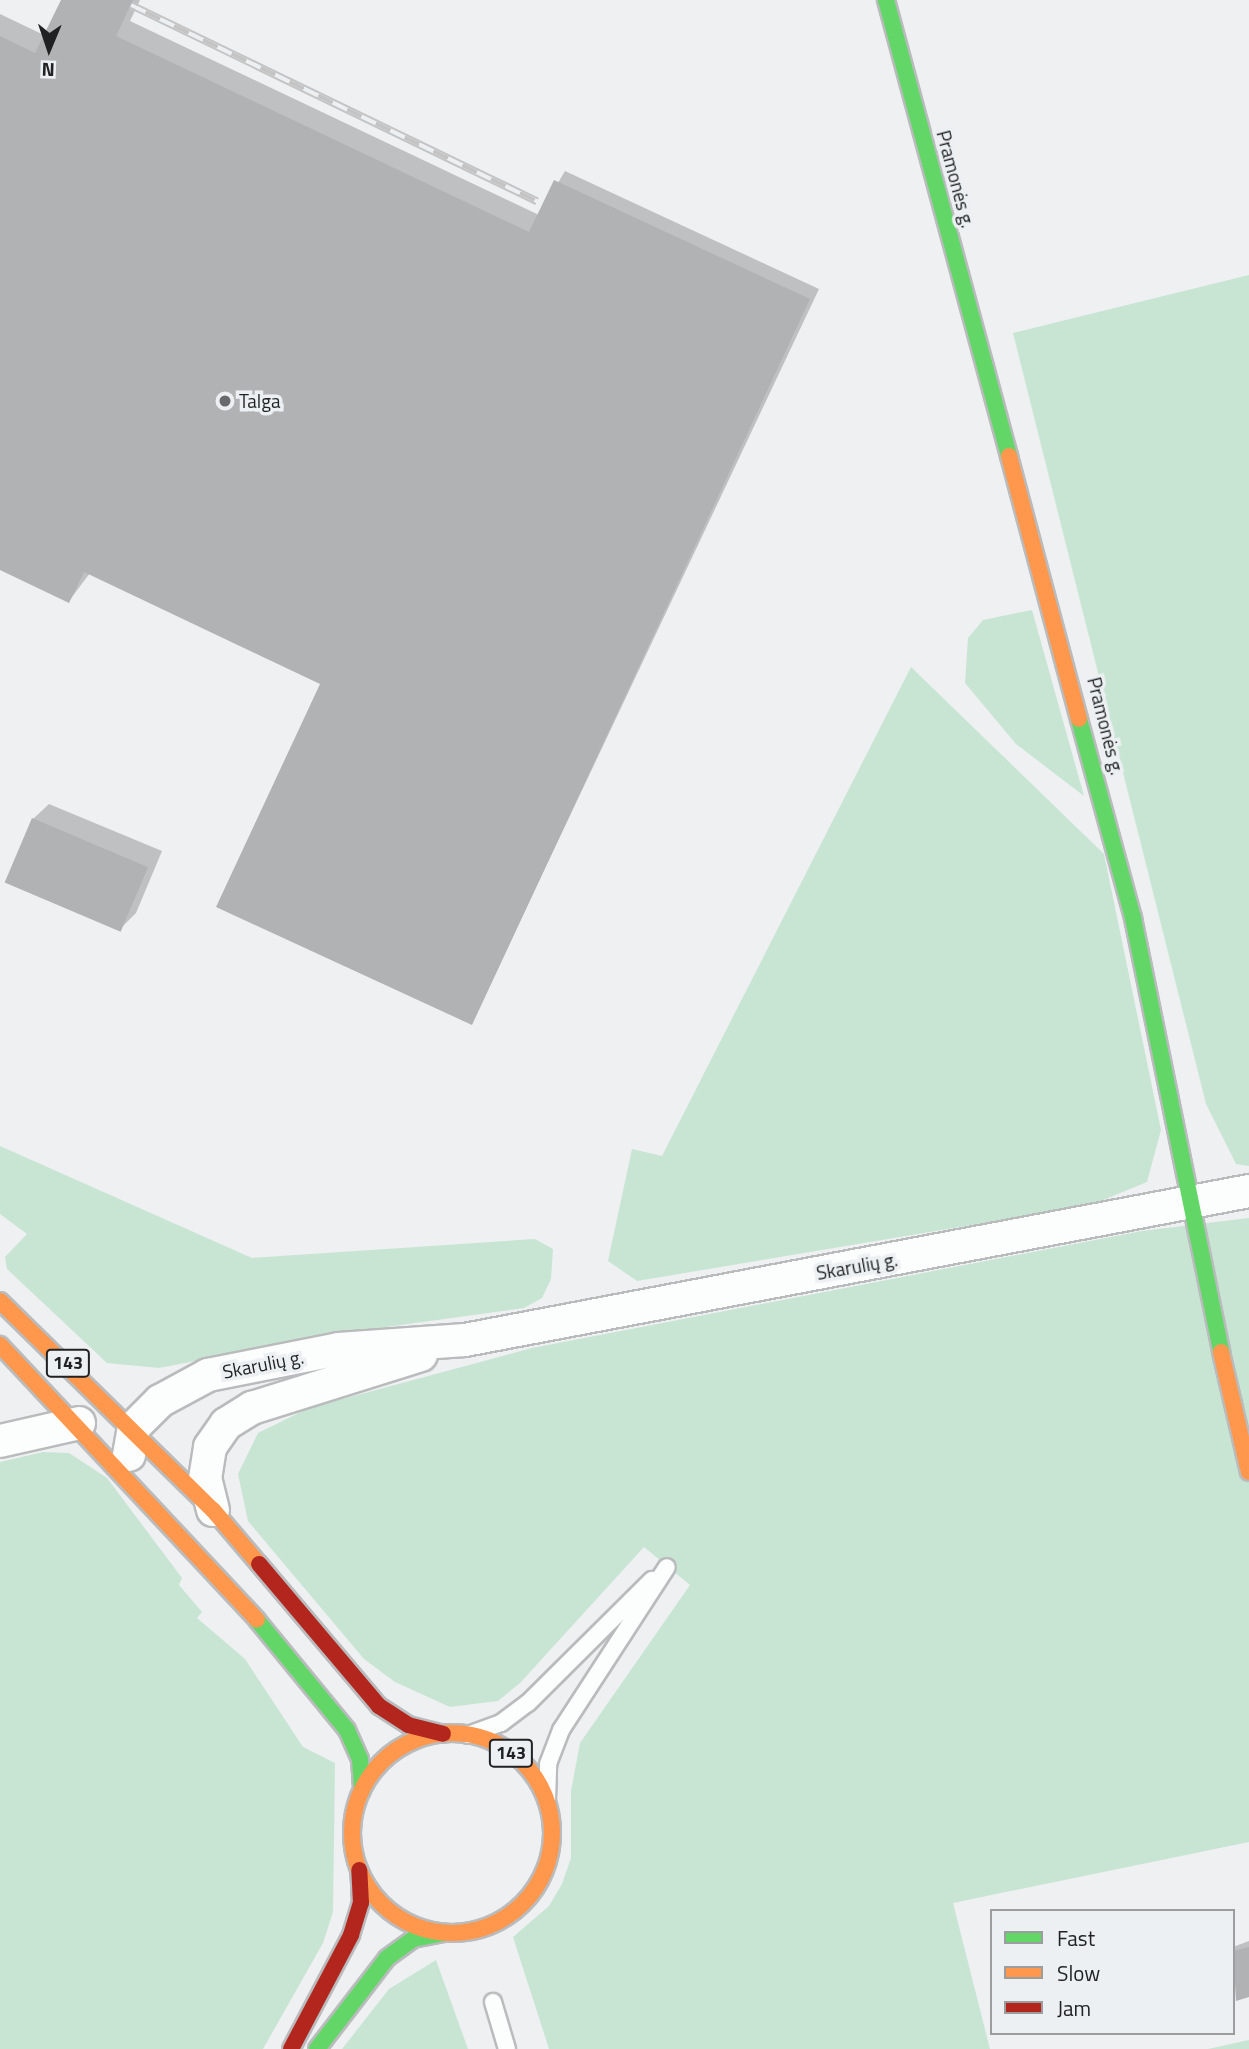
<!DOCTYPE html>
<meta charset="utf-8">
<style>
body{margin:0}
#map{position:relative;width:1249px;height:2049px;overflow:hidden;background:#eef0f2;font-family:"Titillium Web",sans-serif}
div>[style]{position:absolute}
.green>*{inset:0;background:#c8e5d4}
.shadow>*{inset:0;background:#0003}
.building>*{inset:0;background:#b0b2b3;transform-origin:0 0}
.roads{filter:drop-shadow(2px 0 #babbbd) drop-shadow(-2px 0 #babbbd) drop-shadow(0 2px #babbbd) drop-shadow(0 -2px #babbbd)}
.lane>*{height:16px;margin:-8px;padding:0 8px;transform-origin:8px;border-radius:8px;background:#fcfdfd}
.street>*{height:32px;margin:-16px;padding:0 16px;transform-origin:16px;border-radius:16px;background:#fcfdfd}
.fast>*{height:16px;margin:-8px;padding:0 8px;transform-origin:8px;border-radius:8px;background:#63d668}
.slow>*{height:16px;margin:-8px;padding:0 8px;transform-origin:8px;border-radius:8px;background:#ff974d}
.slow>.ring{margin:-8px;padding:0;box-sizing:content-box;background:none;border:16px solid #ff974d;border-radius:50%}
.jam>*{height:16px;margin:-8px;padding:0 8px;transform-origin:8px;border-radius:8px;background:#b3261e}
.rail>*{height:8px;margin-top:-4px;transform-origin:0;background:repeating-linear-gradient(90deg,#edf0f3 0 16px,#c4c4c4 0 32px);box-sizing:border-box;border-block:2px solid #c4c4c4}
.dots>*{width:19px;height:19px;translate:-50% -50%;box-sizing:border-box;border:4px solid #edf0f3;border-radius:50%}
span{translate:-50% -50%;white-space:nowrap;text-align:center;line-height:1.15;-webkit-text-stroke:7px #edf0f3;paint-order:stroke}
.shield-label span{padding:2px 5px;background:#edf0f3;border:2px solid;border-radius:5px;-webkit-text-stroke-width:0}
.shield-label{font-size:18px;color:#1f2122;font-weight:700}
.street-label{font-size:19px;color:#1f2122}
.poi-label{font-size:19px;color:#1f2122}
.left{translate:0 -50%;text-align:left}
.legend{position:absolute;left:990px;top:1909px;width:245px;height:126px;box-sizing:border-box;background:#edf0f3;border:2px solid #9b9d9f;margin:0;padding:9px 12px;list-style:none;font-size:21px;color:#1f2122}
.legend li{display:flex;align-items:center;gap:14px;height:35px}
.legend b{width:35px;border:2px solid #9b9d9f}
.north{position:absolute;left:14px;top:14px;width:70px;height:70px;-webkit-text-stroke:5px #edf0f3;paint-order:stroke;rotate:182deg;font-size:19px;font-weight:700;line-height:28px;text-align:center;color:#1f2122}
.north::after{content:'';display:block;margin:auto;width:24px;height:32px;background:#1f2122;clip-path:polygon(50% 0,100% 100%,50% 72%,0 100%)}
</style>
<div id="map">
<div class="green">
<div style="clip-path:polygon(1249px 275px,1249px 1166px,1236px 1164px,1206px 1104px,1013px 333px)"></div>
<div style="clip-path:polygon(1032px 610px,1084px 796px,1016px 744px,965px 683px,968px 638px,983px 620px)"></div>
<div style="clip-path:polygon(911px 667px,1104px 854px,1161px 1130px,1147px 1182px,1091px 1205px,637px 1281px,608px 1261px,632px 1149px,662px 1156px)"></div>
<div style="clip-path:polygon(0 1146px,252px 1258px,535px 1239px,553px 1249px,551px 1279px,542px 1298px,524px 1308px,335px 1334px,159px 1368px,107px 1363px,7px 1269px,5px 1257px,27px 1234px,0 1214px)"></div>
<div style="clip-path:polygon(1249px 1218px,1249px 1842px,953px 1903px,990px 2049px,549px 2049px,513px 1937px,549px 1906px,562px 1884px,571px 1858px,571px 1791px,580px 1743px,690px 1585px,644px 1547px,520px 1683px,498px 1701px,450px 1707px,395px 1682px,364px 1659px,248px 1521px,238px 1474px,258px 1433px,309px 1408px,532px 1348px,1142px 1231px)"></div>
<div style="clip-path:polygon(43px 1452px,69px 1453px,107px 1478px,182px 1578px,179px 1585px,202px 1612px,197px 1618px,245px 1659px,303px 1747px,335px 1763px,333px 1912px,323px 1943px,263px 2049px,0 2049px,0 1462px)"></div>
<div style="clip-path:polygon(436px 1960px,468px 2049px,342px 2049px,389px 1989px)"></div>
<div style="clip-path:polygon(1249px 2040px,1249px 2049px,1208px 2049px)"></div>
</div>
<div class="shadow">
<div style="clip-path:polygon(63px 0,140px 0,130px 21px,539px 215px,565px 171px,819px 289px,472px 1023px,325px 676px,90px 573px,69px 601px,0 568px,0 14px,46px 36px)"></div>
<div style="clip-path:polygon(49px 804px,162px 851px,136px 913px,121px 928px,33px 819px)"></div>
<div style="clip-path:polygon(1249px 1941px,1249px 1996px,1238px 1999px,1233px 1947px)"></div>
</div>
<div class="building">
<div style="clip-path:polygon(61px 0,133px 0,116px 36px,529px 232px,554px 180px,810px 299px,472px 1025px,216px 907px,320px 684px,84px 572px,69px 603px,0 570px,0 36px,35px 53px)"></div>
<div style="left:32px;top:818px;width:126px;height:70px;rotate:23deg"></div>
<div style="clip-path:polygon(1249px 1947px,1249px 1997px,1236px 2001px,1233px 1951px)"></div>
</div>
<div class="roads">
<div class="lane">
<div style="left:468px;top:1735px;width:35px;rotate:-20deg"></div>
<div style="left:501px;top:1723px;width:34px;rotate:-37deg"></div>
<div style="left:528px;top:1703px;width:175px;rotate:-44.8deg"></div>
<div style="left:547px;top:1800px;width:36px;rotate:-88deg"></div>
<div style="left:548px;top:1764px;width:36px;rotate:-69deg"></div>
<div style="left:561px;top:1730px;width:194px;rotate:-57deg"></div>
<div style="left:493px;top:2002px;width:49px;rotate:73.4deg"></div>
</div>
<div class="street">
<div style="left:0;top:1441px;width:81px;rotate:-12.8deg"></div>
<div style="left:129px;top:1455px;width:28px;rotate:-80deg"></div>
<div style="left:134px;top:1427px;width:37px;rotate:-45deg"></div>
<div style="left:160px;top:1401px;width:55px;rotate:-28.4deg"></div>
<div style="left:208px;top:1375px;width:134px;rotate:-11.2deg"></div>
<div style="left:339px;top:1349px;width:126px;rotate:-4.1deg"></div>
<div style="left:465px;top:1340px;width:798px;rotate:-10.76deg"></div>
<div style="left:213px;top:1510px;width:32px;rotate:-104deg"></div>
<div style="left:205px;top:1479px;width:32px;rotate:-81deg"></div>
<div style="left:210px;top:1447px;width:28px;rotate:-55deg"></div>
<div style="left:226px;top:1424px;width:31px;rotate:-32deg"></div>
<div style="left:252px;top:1408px;width:177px;rotate:-17.4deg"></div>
</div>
<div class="fast">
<div style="left:886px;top:0;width:472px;rotate:74.9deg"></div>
<div style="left:1079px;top:719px;width:206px;rotate:74.8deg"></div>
<div style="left:1133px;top:918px;width:443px;rotate:78.5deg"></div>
<div style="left:257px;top:1620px;width:142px;rotate:50.7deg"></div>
<div style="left:347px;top:1730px;width:32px;rotate:66deg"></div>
<div style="left:360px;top:1759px;width:31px;rotate:86deg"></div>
<div style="left:317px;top:2049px;width:115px;rotate:-52.4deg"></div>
<div style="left:387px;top:1958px;width:32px;rotate:-36deg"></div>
<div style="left:413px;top:1939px;width:33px;rotate:-11deg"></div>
</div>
<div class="slow">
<div style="left:1009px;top:456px;width:272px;rotate:75.1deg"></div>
<div style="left:0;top:1301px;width:298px;rotate:44.5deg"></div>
<div style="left:213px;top:1510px;width:71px;rotate:49.6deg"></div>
<div style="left:0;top:1345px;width:376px;rotate:46.9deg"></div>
<div style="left:1221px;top:1352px;width:123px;rotate:76.9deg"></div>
<div class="ring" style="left:352px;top:1733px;width:184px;height:184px"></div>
</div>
<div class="jam">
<div style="left:259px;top:1564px;width:186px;rotate:49.8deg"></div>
<div style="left:379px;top:1706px;width:35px;rotate:33deg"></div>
<div style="left:408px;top:1725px;width:36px;rotate:14deg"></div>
<div style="left:291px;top:2049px;width:129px;rotate:-62.2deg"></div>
<div style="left:351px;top:1935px;width:34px;rotate:-73deg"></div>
<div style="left:361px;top:1903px;width:33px;rotate:-93deg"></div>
</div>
</div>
<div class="rail">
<div style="left:131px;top:5px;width:451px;rotate:25.8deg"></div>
</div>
<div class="dots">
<div style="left:225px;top:401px;background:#67696b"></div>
</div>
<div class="shield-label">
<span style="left:68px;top:1363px">143</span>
<span style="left:511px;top:1753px">143</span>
</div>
<div class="street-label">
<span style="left:956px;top:179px;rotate:75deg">Pramonės g.</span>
<span style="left:1106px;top:726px;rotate:76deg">Pramonės g.</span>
<span style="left:857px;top:1266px;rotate:-10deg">Skarulių g.</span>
<span style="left:263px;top:1364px;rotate:-11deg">Skarulių g.</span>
</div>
<div class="poi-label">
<span class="left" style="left:239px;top:401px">Talga</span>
</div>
<ul class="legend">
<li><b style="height:9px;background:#63d668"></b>Fast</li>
<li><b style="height:9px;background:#ff974d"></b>Slow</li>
<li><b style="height:9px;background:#b3261e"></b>Jam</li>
</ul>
<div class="north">N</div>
</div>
